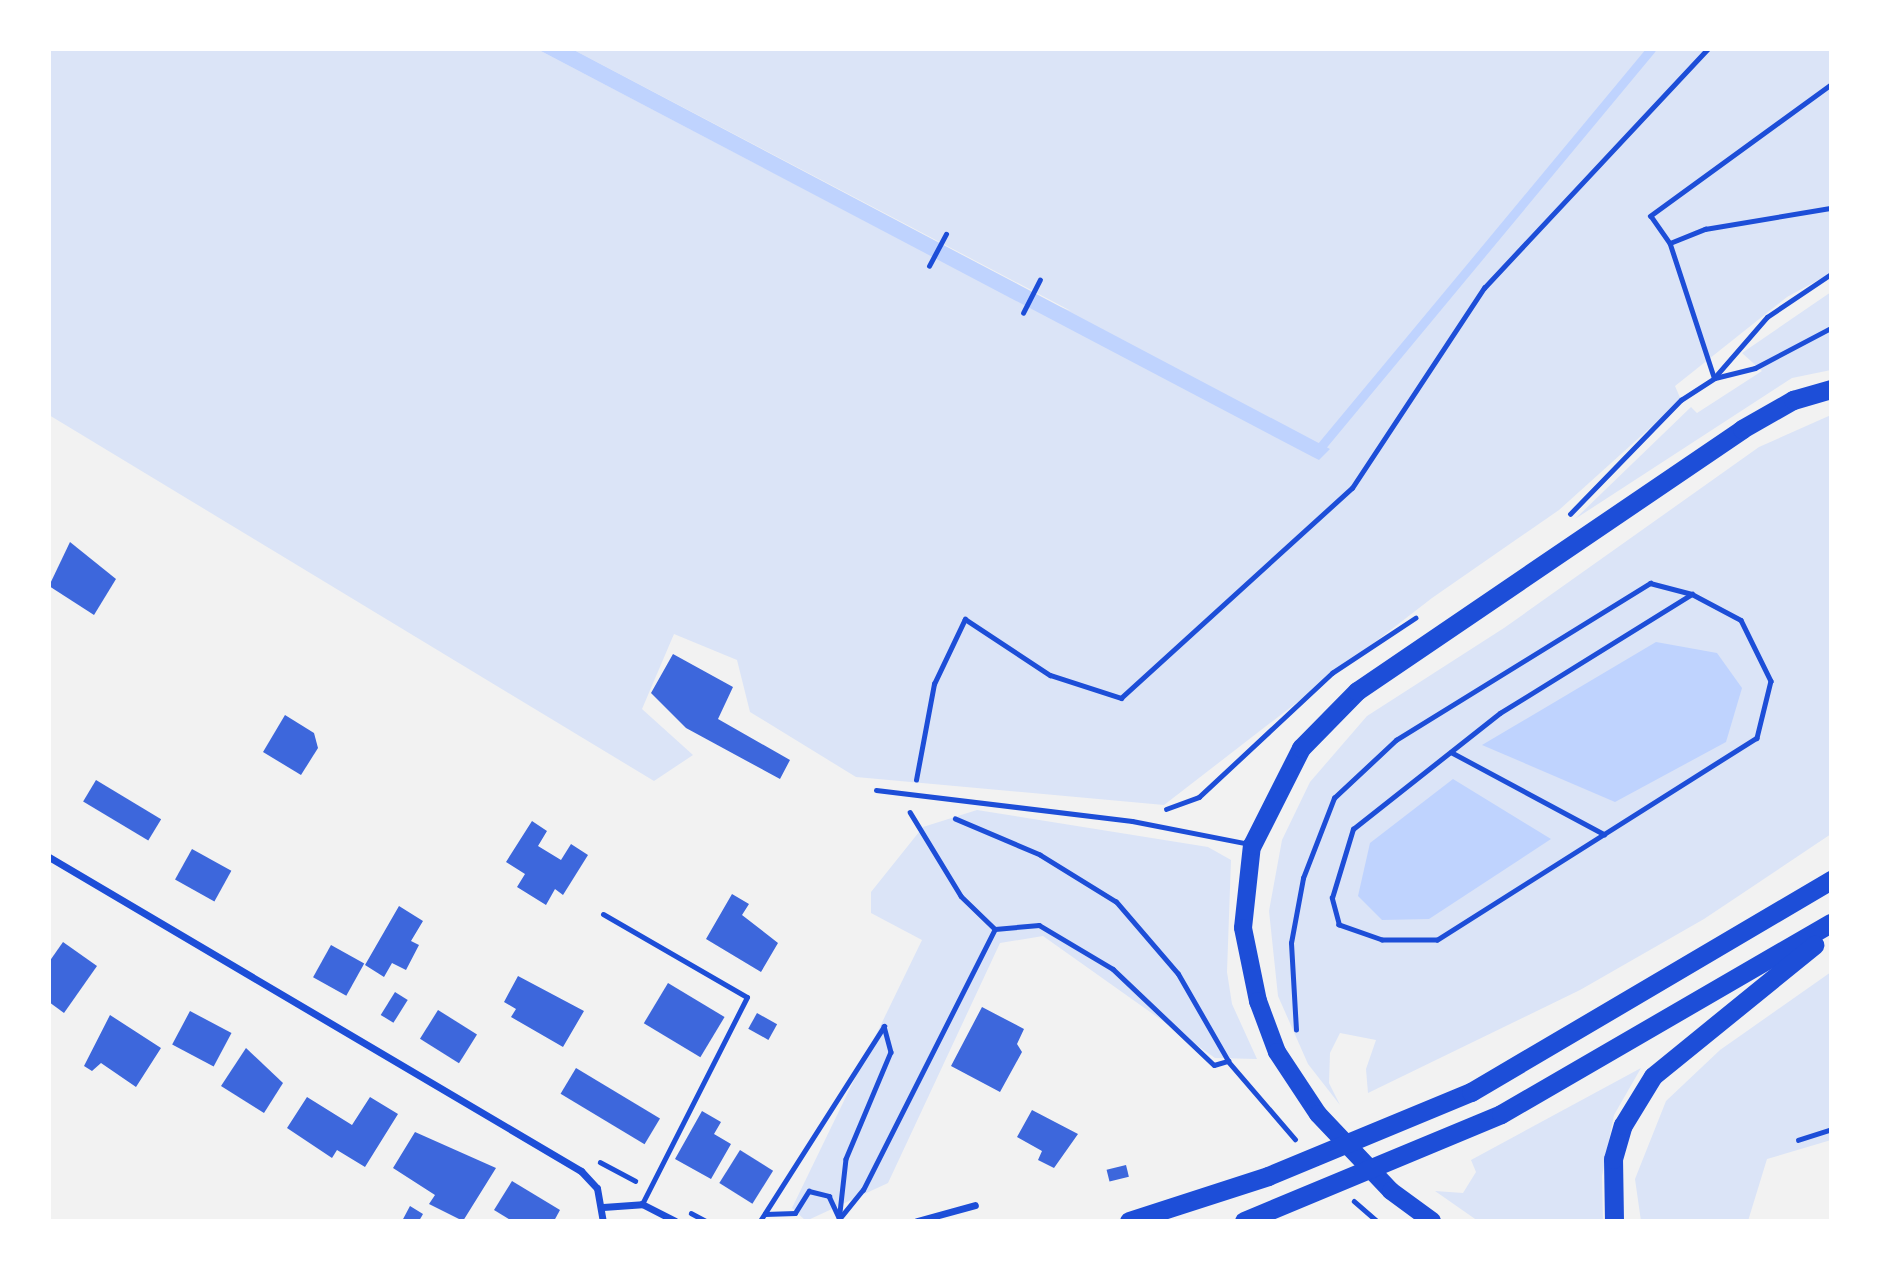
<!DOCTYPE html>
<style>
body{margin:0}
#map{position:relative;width:1880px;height:1270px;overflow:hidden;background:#f2f2f2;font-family:"Noto Sans",sans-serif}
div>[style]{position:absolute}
.green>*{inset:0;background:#dbe4f7}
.water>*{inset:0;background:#bfd3fe}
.stream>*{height:9px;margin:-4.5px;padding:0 4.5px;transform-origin:4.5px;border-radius:4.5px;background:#bfd3fe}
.building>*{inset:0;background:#3d67dc;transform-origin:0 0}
.path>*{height:4.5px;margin:-2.25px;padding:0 2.25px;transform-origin:2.25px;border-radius:2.25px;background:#1d4ed8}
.service>*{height:5px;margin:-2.5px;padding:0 2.5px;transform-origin:2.5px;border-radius:2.5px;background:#1d4ed8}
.minor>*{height:7px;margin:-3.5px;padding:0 3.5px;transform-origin:3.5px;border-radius:3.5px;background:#1d4ed8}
.primary>*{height:18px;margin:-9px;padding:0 9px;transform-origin:9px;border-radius:9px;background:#1d4ed8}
.trunk>*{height:19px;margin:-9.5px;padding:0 9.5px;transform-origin:9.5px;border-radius:9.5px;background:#1d4ed8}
span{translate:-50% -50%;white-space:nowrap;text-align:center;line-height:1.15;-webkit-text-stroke:5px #fff;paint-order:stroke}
.frame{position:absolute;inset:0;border:51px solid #fff;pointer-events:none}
</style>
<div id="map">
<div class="green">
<div style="clip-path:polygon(49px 49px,537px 49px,957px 269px,1071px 311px,572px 49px,1831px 49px,1831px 273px,1787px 297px,1675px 386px,1681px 400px,1559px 510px,1432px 598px,1164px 805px,856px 777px,750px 712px,737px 660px,674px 634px,642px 709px,693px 755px,654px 781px,49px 415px)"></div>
<div style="clip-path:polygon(1831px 292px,1831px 370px,1792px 378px,1575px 519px,1691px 407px,1697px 413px,1762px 371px,1742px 353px)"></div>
<div style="clip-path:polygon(1831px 415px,1831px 834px,1704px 919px,1580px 990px,1368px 1093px,1366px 1069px,1376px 1040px,1340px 1033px,1330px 1053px,1329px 1083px,1340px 1105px,1308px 1064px,1278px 996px,1269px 911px,1282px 840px,1310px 782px,1367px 716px,1504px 628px,1759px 447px)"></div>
<div style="clip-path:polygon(977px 810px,1208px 847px,1231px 860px,1227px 972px,1232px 1004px,1257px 1059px,1215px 1058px,1043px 936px,1000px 943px,888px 1183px,806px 1221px,792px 1208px,922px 940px,871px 913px,871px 892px,923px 827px)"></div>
<div style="clip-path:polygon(1831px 972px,1831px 1140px,1767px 1159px,1748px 1221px,1641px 1221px,1635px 1179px,1666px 1101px,1720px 1050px)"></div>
<div style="clip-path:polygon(1641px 1068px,1614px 1115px,1602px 1176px,1603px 1221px,1478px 1221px,1435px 1191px,1463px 1193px,1476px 1172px,1471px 1160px)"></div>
</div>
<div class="water">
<div style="clip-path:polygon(537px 49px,572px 49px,1330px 449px,1319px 460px,1313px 457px)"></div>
<div style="clip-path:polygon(1656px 642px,1717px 653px,1742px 688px,1726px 742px,1615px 802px,1482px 745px)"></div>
<div style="clip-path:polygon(1453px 779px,1551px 839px,1429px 919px,1382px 920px,1358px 896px,1370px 843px)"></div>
</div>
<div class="stream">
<div style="left:1318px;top:450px;width:521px;rotate:-50.29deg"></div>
</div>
<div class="building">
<div style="clip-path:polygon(70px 542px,116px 579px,94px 615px,49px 586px)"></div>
<div style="clip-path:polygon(673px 654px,733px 687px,718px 719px,790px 760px,780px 779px,686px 728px,651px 693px)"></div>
<div style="clip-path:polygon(285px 715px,314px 733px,318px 748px,301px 775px,263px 752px)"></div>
<div style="left:96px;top:780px;width:76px;height:25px;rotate:31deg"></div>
<div style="clip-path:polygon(532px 821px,547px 831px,538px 846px,561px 860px,571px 844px,588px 855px,563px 895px,555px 889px,546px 905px,517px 887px,525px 874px,506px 862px)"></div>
<div style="left:192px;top:849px;width:45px;height:35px;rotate:29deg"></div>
<div style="clip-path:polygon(732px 894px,749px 904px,742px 915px,778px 943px,761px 972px,706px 939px)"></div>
<div style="clip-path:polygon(399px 906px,423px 921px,411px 941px,419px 945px,406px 970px,392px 963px,384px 977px,365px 965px)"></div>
<div style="clip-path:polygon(63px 942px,97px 966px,64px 1013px,49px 1002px,49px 962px)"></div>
<div style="left:331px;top:945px;width:38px;height:37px;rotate:29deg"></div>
<div style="clip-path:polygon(518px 976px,584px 1011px,563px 1047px,511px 1017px,516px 1009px,504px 1002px)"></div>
<div style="left:668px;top:983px;width:66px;height:47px;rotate:31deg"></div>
<div style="left:395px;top:992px;width:15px;height:27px;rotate:32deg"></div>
<div style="clip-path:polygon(982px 1007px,1024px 1029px,1017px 1044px,1022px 1052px,1000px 1092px,951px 1066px)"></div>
<div style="left:438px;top:1010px;width:46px;height:34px;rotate:32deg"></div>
<div style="left:190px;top:1011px;width:47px;height:38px;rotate:28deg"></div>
<div style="left:757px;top:1013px;width:23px;height:18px;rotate:29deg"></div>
<div style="clip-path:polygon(110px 1015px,161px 1048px,136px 1087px,101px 1063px,92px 1071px,84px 1066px)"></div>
<div style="clip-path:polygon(246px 1048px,283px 1083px,264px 1113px,221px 1086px)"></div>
<div style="left:576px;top:1068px;width:98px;height:30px;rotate:31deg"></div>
<div style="clip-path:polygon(307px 1097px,352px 1125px,370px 1097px,398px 1114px,365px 1167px,337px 1150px,332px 1158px,287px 1128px)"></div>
<div style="clip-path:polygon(1032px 1110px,1078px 1134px,1054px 1168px,1038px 1160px,1042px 1151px,1017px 1137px)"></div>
<div style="clip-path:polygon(702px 1111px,721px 1122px,714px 1134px,731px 1144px,711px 1179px,675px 1159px)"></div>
<div style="clip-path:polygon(415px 1132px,496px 1168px,463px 1221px,429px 1204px,435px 1195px,393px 1168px)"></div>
<div style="left:740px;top:1150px;width:39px;height:39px;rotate:32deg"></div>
<div style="left:1126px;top:1165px;width:12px;height:20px;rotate:76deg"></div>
<div style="clip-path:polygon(512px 1181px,560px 1210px,554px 1221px,512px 1221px,494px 1210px)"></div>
<div style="clip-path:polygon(410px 1206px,423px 1214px,419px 1221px,402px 1221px)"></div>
</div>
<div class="path">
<div style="left:1831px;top:85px;width:223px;rotate:144deg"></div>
<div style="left:1651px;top:216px;width:33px;rotate:55deg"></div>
<div style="left:1670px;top:243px;width:38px;rotate:-22deg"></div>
<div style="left:1705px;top:229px;width:128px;rotate:-9.5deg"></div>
<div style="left:1670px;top:243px;width:141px;rotate:71.8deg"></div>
<div style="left:929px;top:266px;width:36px;rotate:-62deg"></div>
<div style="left:1023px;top:313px;width:37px;rotate:-63deg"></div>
<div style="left:1715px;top:377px;width:79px;rotate:-49.1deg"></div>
<div style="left:1767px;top:317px;width:77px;rotate:-33.9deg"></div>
<div style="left:1570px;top:514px;width:159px;rotate:-45.8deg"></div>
<div style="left:1681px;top:400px;width:40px;rotate:-32.9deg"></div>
<div style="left:1715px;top:378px;width:41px;rotate:-14deg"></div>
<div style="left:1755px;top:368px;width:86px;rotate:-27.8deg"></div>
<div style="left:1451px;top:752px;width:174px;rotate:28.2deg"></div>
<div style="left:916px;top:780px;width:98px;rotate:-79.4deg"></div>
<div style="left:934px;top:684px;width:72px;rotate:-64.5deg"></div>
<div style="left:965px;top:619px;width:102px;rotate:33.4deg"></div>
<div style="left:1050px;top:675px;width:75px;rotate:17.9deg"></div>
<div style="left:1121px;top:698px;width:312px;rotate:-42.3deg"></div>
<div style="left:1352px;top:488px;width:240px;rotate:-56.6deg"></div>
<div style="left:1484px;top:288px;width:328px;rotate:-46.9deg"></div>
<div style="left:1166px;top:809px;width:35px;rotate:-20deg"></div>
<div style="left:1199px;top:797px;width:182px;rotate:-43deg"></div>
<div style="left:1332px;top:673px;width:100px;rotate:-33.5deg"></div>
<div style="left:910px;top:812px;width:98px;rotate:58.7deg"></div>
<div style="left:961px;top:896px;width:47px;rotate:44.1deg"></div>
<div style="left:1296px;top:1030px;width:87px;rotate:-93.3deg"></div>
<div style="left:1291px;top:943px;width:66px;rotate:-79.5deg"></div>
<div style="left:1303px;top:878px;width:86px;rotate:-68.8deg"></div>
<div style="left:1334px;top:798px;width:85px;rotate:-43.1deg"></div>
<div style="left:1396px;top:740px;width:299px;rotate:-31.7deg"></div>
<div style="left:1650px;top:583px;width:43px;rotate:14.7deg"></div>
<div style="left:1692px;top:594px;width:55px;rotate:28deg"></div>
<div style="left:1741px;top:620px;width:68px;rotate:63.8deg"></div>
<div style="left:1771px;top:681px;width:59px;rotate:103.8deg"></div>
<div style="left:1757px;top:738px;width:378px;rotate:147.7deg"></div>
<div style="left:1437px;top:940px;width:55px;rotate:180deg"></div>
<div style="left:1382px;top:940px;width:46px;rotate:-160.8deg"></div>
<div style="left:1339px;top:925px;width:28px;rotate:-105deg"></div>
<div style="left:1332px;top:898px;width:72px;rotate:-73.1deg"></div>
<div style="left:1353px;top:829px;width:187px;rotate:-38.3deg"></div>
<div style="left:1500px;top:713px;width:226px;rotate:-31.8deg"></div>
<div style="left:1228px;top:1061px;width:103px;rotate:49.3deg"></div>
<div style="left:1798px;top:1140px;width:35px;rotate:-18deg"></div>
<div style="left:600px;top:1162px;width:40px;rotate:28deg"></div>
<div style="left:1354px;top:1201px;width:30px;rotate:41deg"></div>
<div style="left:691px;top:1213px;width:17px;rotate:28deg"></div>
<div style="left:765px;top:1214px;width:30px;rotate:-2deg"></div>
<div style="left:795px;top:1213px;width:26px;rotate:-58deg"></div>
<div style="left:809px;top:1191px;width:21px;rotate:14deg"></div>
<div style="left:829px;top:1196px;width:23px;rotate:65deg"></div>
<div style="left:840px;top:1218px;width:36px;rotate:-51deg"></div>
<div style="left:863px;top:1190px;width:292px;rotate:-63.2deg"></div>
<div style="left:995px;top:929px;width:44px;rotate:-5.2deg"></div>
<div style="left:1039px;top:925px;width:86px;rotate:30.7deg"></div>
<div style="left:1113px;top:969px;width:139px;rotate:43.5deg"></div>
<div style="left:1214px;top:1065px;width:15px;rotate:-16deg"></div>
<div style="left:1228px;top:1061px;width:100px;rotate:-119.9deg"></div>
<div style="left:1178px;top:974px;width:95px;rotate:-130.7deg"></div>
<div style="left:1116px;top:902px;width:89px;rotate:-148.3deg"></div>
<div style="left:1040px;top:855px;width:92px;rotate:-157deg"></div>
<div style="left:760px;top:1221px;width:231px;rotate:-57.5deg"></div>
<div style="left:884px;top:1026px;width:27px;rotate:75deg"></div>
<div style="left:891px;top:1052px;width:116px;rotate:112.8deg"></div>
<div style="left:846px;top:1159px;width:62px;rotate:96.4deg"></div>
</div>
<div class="service">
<div style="left:876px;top:790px;width:258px;rotate:6.9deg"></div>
<div style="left:1132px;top:821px;width:119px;rotate:11.1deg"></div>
<div style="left:603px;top:914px;width:166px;rotate:30deg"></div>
<div style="left:747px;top:997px;width:232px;rotate:116.9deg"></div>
</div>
<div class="minor">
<div style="left:49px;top:857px;width:618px;rotate:30.55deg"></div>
<div style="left:581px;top:1171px;width:23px;rotate:47deg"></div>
<div style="left:597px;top:1188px;width:34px;rotate:80deg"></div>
<div style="left:603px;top:1207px;width:39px;rotate:-4deg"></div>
<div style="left:642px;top:1204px;width:37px;rotate:27deg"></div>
<div style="left:917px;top:1221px;width:60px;rotate:-15.4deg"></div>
</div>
<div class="primary">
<div style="left:1252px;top:845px;width:83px;rotate:96.2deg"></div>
<div style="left:1243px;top:928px;width:75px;rotate:78.4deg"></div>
<div style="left:1258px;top:1001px;width:54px;rotate:69.6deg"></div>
<div style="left:1277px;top:1052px;width:74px;rotate:56.5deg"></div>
<div style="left:1318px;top:1114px;width:106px;rotate:46.5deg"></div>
<div style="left:1391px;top:1191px;width:51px;rotate:36.2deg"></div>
</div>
<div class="trunk">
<div style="left:1252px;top:845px;width:109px;rotate:-63.2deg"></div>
<div style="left:1301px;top:748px;width:80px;rotate:-45.5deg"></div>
<div style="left:1357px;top:691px;width:466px;rotate:-34.2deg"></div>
<div style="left:1742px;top:429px;width:59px;rotate:-29.6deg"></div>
<div style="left:1793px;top:400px;width:40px;rotate:-16deg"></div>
<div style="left:1129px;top:1221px;width:146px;rotate:-17.9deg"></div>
<div style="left:1268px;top:1176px;width:220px;rotate:-22.5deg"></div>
<div style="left:1471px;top:1092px;width:418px;rotate:-30.5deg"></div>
<div style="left:1244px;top:1221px;width:278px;rotate:-22.6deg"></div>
<div style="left:1501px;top:1114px;width:381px;rotate:-30.1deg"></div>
<div style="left:1614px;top:1221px;width:62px;rotate:-90.9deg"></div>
<div style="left:1613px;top:1159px;width:35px;rotate:-74deg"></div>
<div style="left:1623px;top:1125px;width:57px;rotate:-58.5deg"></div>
<div style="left:1653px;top:1076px;width:208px;rotate:-39.1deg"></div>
</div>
<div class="frame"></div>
</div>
